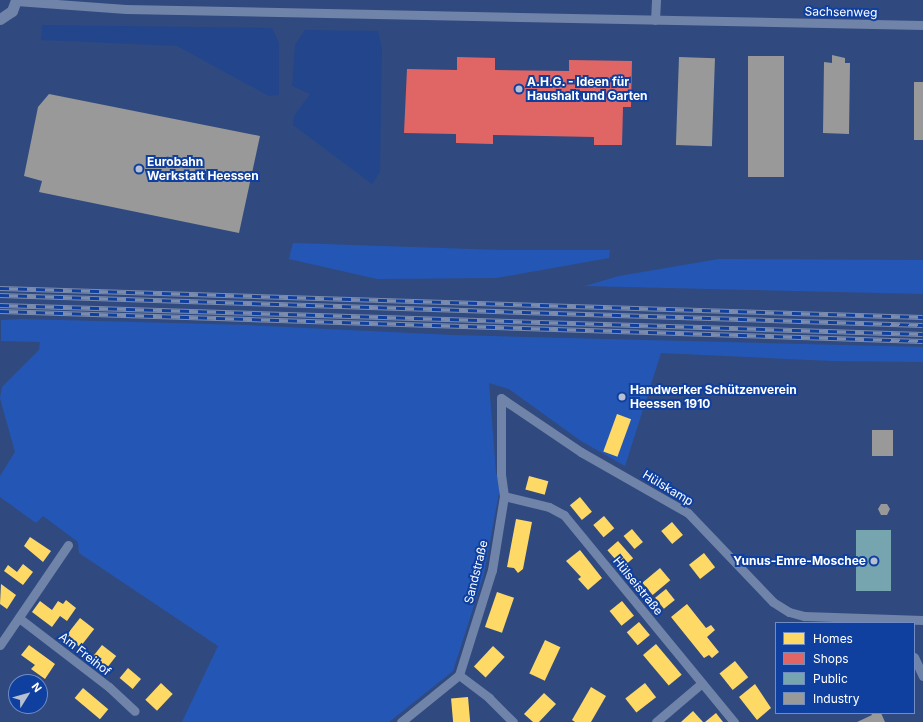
<!DOCTYPE html>
<meta charset="utf-8">
<style>
body{margin:0}
#map{position:relative;width:923px;height:722px;overflow:hidden;background:#304a7f;font-family:Inter,sans-serif}
div>[style]{position:absolute}
.green>*{inset:0;background:#2457b5}
.water>*{inset:0;background:#22458c}
.homes>*{inset:0;background:#ffd966;transform-origin:0 0}
.shops>*{inset:0;background:#e06666}
.public>*{inset:0;background:#76a5af;transform-origin:0 0}
.industry>*{inset:0;background:#999;transform-origin:0 0}
.minor>*{height:9px;margin:-4.5px;padding:0 4.5px;transform-origin:4.5px;border-radius:4.5px;background:#7083a8}
.tertiary>*{height:11px;margin:-5.5px;padding:0 5.5px;transform-origin:5.5px;border-radius:5.5px;background:#7083a8}
.rail>*{height:4.5px;margin-top:-2.25px;transform-origin:0;background:repeating-linear-gradient(90deg,#10409f 0 9px,#7b8cae 0 18px);box-sizing:border-box;border-block:1px solid #7b8cae}
.dots>*{width:11px;height:11px;translate:-50% -50%;box-sizing:border-box;border:2px solid #10409f;border-radius:50%}
span{translate:-50% -50%;white-space:nowrap;text-align:center;line-height:1.15;-webkit-text-stroke:4px #10409f;paint-order:stroke}
.street-label{font-size:12px;color:#fff}
.poi-label{font-size:12px;color:#fff;font-weight:700}
.left{translate:0 -50%;text-align:left}
.right{translate:-100% -50%;text-align:right}
.legend{position:absolute;left:775px;top:622px;width:140px;height:92px;box-sizing:border-box;background:#10409f;border:1px solid #708cc5;margin:0;padding:5px 7px;list-style:none;font-size:12px;color:#fff}
.legend li{display:flex;align-items:center;gap:8px;height:20px}
.legend b{width:20px;border:1px solid #708cc5}
.north{position:absolute;left:8px;top:674px;width:40px;height:40px;box-sizing:border-box;background:#10409f;border:1px solid #708cc5;border-radius:50%;rotate:53deg;font-size:11px;font-weight:700;line-height:16px;text-align:center;color:#fff}
.north::after{content:'';display:block;margin:auto;width:14px;height:18px;background:#b7c0d2;clip-path:polygon(50% 0,100% 100%,50% 72%,0 100%)}
</style>
<div id="map">
<div class="green">
<div style="clip-path:polygon(293px 243px,501px 250px,610px 250px,609px 258px,496px 278px,377px 279px,289px 259px)"></div>
<div style="clip-path:polygon(719px 259px,923px 260px,923px 294px,585px 286px,619px 276px)"></div>
<div style="clip-path:polygon(22px 319px,246px 325px,452px 335px,923px 347px,923px 362px,832px 361px,661px 353px,625px 466px,581px 441px,509px 389px,489px 383px,496px 473px,500px 487px,484px 574px,453px 671px,389px 722px,182px 722px,218px 646px,79px 553px,78px 542px,43px 516px,36px 523px,0 497px,0 476px,15px 452px,0 398px,2px 387px,39px 350px,40px 342px,1px 341px,1px 320px)"></div>
</div>
<div class="water">
<div style="clip-path:polygon(42px 25px,272px 28px,279px 43px,279px 95px,269px 96px,177px 46px,41px 40px)"></div>
<div style="clip-path:polygon(305px 30px,378px 31px,382px 48px,380px 172px,372px 184px,293px 125px,294px 116px,310px 94px,292px 86px,295px 45px)"></div>
</div>
<div class="homes">
<div style="left:617px;top:414px;width:15px;height:40px;rotate:20deg"></div>
<div style="left:529px;top:476px;width:20px;height:14px;rotate:15deg"></div>
<div style="left:580px;top:497px;width:19px;height:13px;rotate:51deg"></div>
<div style="left:604px;top:516px;width:16px;height:14px;rotate:50deg"></div>
<div style="clip-path:polygon(516px 519px,532px 522px,523px 569px,518px 573px,514px 568px,507px 567px)"></div>
<div style="left:672px;top:522px;width:17px;height:14px;rotate:50deg"></div>
<div style="left:632px;top:529px;width:17px;height:11px;rotate:50deg"></div>
<div style="clip-path:polygon(30px 537px,51px 551px,43px 562px,24px 546px)"></div>
<div style="left:618px;top:541px;width:23px;height:14px;rotate:49deg"></div>
<div style="clip-path:polygon(580px 550px,602px 578px,588px 590px,578px 579px,581px 577px,566px 561px)"></div>
<div style="left:704px;top:553px;width:18px;height:19px;rotate:52deg"></div>
<div style="clip-path:polygon(23px 564px,33px 572px,23px 585px,4px 571px,8px 565px,17px 572px)"></div>
<div style="left:660px;top:568px;width:16px;height:23px;rotate:50deg"></div>
<div style="clip-path:polygon(1px 584px,16px 595px,7px 609px,0 604px)"></div>
<div style="left:666px;top:589px;width:14px;height:14px;rotate:51deg"></div>
<div style="left:497px;top:592px;width:18px;height:37px;rotate:19deg"></div>
<div style="clip-path:polygon(66px 600px,76px 608px,67px 621px,60px 616px,52px 627px,32px 612px,40px 601px,52px 610px,58px 601px,63px 604px)"></div>
<div style="left:622px;top:601px;width:19px;height:16px;rotate:51deg"></div>
<div style="clip-path:polygon(687px 604px,706px 628px,711px 625px,715px 630px,707px 637px,719px 652px,712px 658px,709px 655px,704px 658px,671px 617px)"></div>
<div style="left:80px;top:618px;width:18px;height:23px;rotate:38deg"></div>
<div style="left:639px;top:622px;width:17px;height:16px;rotate:50deg"></div>
<div style="left:545px;top:640px;width:17px;height:37px;rotate:25deg"></div>
<div style="left:656px;top:644px;width:40px;height:17px;rotate:50deg"></div>
<div style="clip-path:polygon(29px 645px,55px 664px,45px 679px,31px 669px,35px 665px,21px 655px)"></div>
<div style="left:102px;top:645px;width:18px;height:16px;rotate:38deg"></div>
<div style="left:493px;top:646px;width:16px;height:28px;rotate:43deg"></div>
<div style="left:735px;top:661px;width:21px;height:20px;rotate:51deg"></div>
<div style="left:128px;top:668px;width:17px;height:13px;rotate:40deg"></div>
<div style="left:161px;top:683px;width:16px;height:23px;rotate:43deg"></div>
<div style="left:645px;top:683px;width:18px;height:25px;rotate:52deg"></div>
<div style="clip-path:polygon(755px 684px,771px 708px,757px 720px,739px 697px)"></div>
<div style="clip-path:polygon(591px 687px,606px 696px,591px 722px,575px 722px,572px 720px)"></div>
<div style="left:83px;top:688px;width:33px;height:13px;rotate:40deg"></div>
<div style="clip-path:polygon(544px 693px,556px 704px,539px 722px,533px 722px,524px 714px)"></div>
<div style="left:468px;top:697px;width:25px;height:17px;rotate:85deg"></div>
<div style="clip-path:polygon(693px 711px,703px 722px,681px 722px)"></div>
<div style="clip-path:polygon(716px 713px,723px 722px,705px 722px)"></div>
</div>
<div class="shops">
<div style="clip-path:polygon(457px 57px,495px 58px,495px 70px,569px 71px,569px 60px,632px 61px,631px 107px,623px 107px,622px 145px,594px 145px,594px 137px,493px 135px,493px 144px,456px 143px,456px 134px,404px 133px,407px 69px,457px 70px)"></div>
</div>
<div class="public">
<div style="left:856px;top:530px;width:35px;height:61px"></div>
</div>
<div class="industry">
<div style="clip-path:polygon(832px 55px,845px 58px,845px 63px,850px 63px,849px 134px,823px 133px,824px 62px,832px 63px)"></div>
<div style="left:748px;top:56px;width:36px;height:121px"></div>
<div style="left:679px;top:57px;width:36px;height:88px;rotate:2deg"></div>
<div style="left:914px;top:82px;width:9px;height:58px"></div>
<div style="clip-path:polygon(49px 94px,260px 136px,239px 233px,39px 192px,42px 181px,24px 176px,38px 107px)"></div>
<div style="left:872px;top:430px;width:21px;height:26px"></div>
<div style="clip-path:polygon(881px 504px,887px 504px,890px 509px,887px 515px,881px 515px,878px 509px)"></div>
<div style="clip-path:polygon(871px 713px,881px 713px,885px 722px,857px 722px,872px 715px)"></div>
</div>
<div class="minor">
<div style="left:16px;top:1px;width:110px;rotate:4.2deg"></div>
<div style="left:126px;top:9px;width:797px;rotate:1.15deg"></div>
<div style="left:655px;top:20px;width:20px;rotate:-87deg"></div>
<div style="left:501px;top:398px;width:97px;rotate:34deg"></div>
<div style="left:581px;top:452px;width:123px;rotate:29.7deg"></div>
<div style="left:688px;top:513px;width:123px;rotate:46.3deg"></div>
<div style="left:773px;top:602px;width:19px;rotate:32deg"></div>
<div style="left:789px;top:612px;width:16px;rotate:15deg"></div>
<div style="left:804px;top:616px;width:119px;rotate:1.9deg"></div>
<div style="left:504px;top:496px;width:46px;rotate:13.7deg"></div>
<div style="left:549px;top:507px;width:17px;rotate:28deg"></div>
<div style="left:564px;top:515px;width:268px;rotate:50.6deg"></div>
<div style="left:19px;top:618px;width:113px;rotate:37.5deg"></div>
<div style="left:109px;top:687px;width:35px;rotate:43deg"></div>
<div style="left:0;top:645px;width:121px;rotate:-55.8deg"></div>
<div style="left:914px;top:657px;width:21px;rotate:65deg"></div>
<div style="left:459px;top:675px;width:38px;rotate:37deg"></div>
<div style="left:489px;top:698px;width:34px;rotate:45deg"></div>
<div style="left:401px;top:722px;width:75px;rotate:-39deg"></div>
<div style="left:459px;top:675px;width:110px;rotate:-72.6deg"></div>
<div style="left:492px;top:570px;width:75px;rotate:-80.8deg"></div>
<div style="left:504px;top:496px;width:22px;rotate:-98deg"></div>
<div style="left:501px;top:474px;width:76px;rotate:-90deg"></div>
<div style="left:656px;top:722px;width:60px;rotate:-40.3deg"></div>
</div>
<div class="tertiary">
<div style="left:0;top:19px;width:14px;rotate:-34deg"></div>
<div style="left:12px;top:11px;width:12px;rotate:-70deg"></div>
</div>
<div class="rail">
<div style="left:0;top:288px;width:923px;rotate:1.8deg"></div>
<div style="left:0;top:295px;width:923px;rotate:1.86deg"></div>
<div style="left:0;top:305px;width:923px;rotate:1.8deg"></div>
<div style="left:0;top:311px;width:923px;rotate:1.86deg"></div>
</div>
<div class="dots">
<div style="left:519px;top:89px;background:#b7c0d2"></div>
<div style="left:139px;top:169px;background:#b7c0d2"></div>
<div style="left:622px;top:397px;background:#b7c0d2"></div>
<div style="left:874px;top:561px;background:#b7c0d2"></div>
</div>
<div class="street-label">
<span style="left:841px;top:12px;rotate:1deg">Sachsenweg</span>
<span style="left:668px;top:488px;rotate:31deg">Hülskamp</span>
<span style="left:476px;top:572px;rotate:-76deg">Sandstraße</span>
<span style="left:638px;top:586px;rotate:51deg">Hülseistraße</span>
<span style="left:85px;top:654px;rotate:38deg">Am Freihof</span>
</div>
<div class="poi-label">
<span class="left" style="left:527px;top:89px">A.H.G. - Ideen für<br>Haushalt und Garten</span>
<span class="left" style="left:147px;top:169px">Eurobahn<br>Werkstatt Heessen</span>
<span class="left" style="left:630px;top:397px">Handwerker Schützenverein<br>Heessen 1910</span>
<span class="right" style="left:866px;top:561px">Yunus-Emre-Moschee</span>
</div>
<ul class="legend">
<li><b style="height:11px;background:#ffd966"></b>Homes</li>
<li><b style="height:11px;background:#e06666"></b>Shops</li>
<li><b style="height:11px;background:#76a5af"></b>Public</li>
<li><b style="height:11px;background:#999"></b>Industry</li>
</ul>
<div class="north">N</div>
</div>
